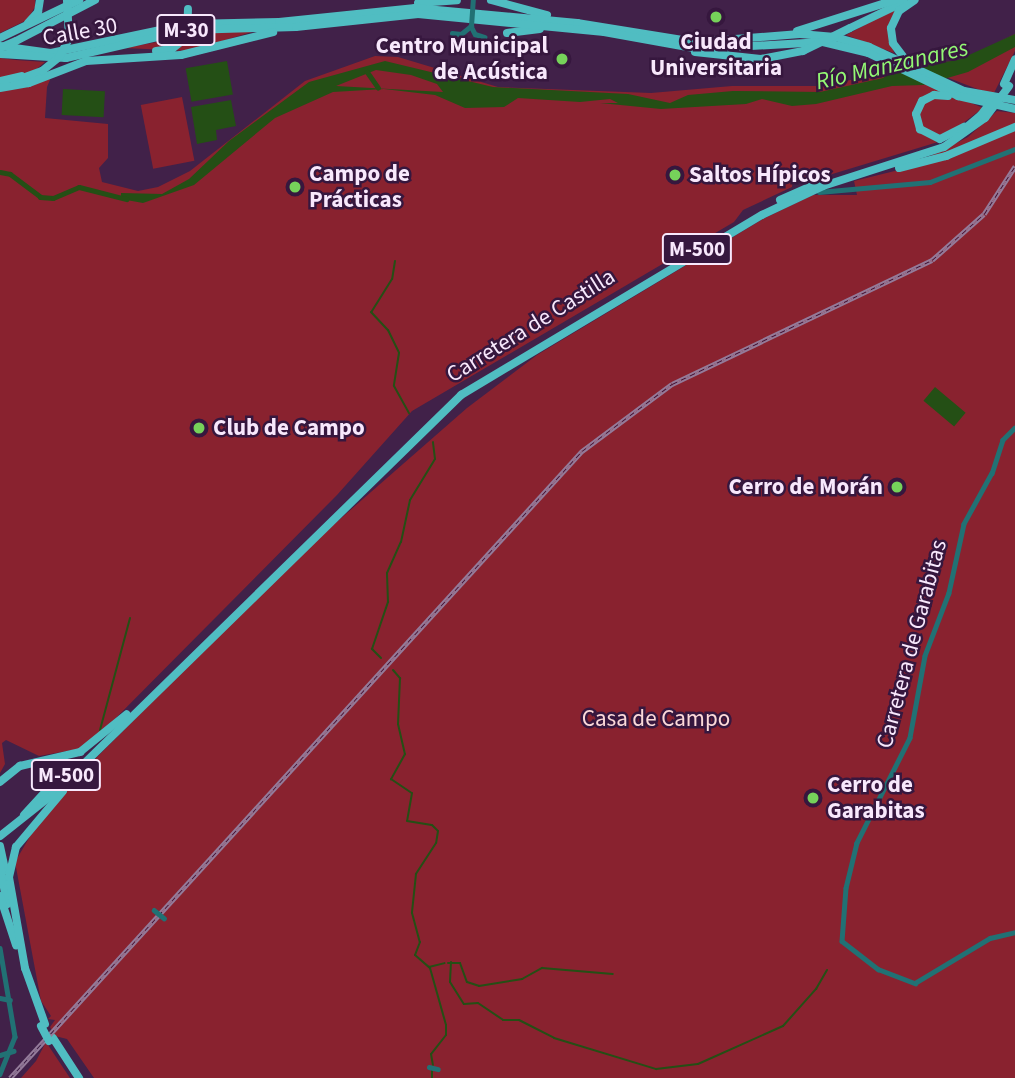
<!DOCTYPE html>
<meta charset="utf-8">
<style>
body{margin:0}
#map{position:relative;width:1015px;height:1078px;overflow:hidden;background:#412149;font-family:"Source Sans 3",sans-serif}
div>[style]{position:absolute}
.green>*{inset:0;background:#89222f;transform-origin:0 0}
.water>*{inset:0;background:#244f15;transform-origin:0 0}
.stream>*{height:2px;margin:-1px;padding:0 1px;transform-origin:1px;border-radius:1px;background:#244f15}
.river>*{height:5px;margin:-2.5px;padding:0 2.5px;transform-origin:2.5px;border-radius:2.5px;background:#244f15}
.minor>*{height:4.5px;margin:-2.25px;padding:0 2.25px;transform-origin:2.25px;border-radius:2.25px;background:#217174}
.highway>*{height:8px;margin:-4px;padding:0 4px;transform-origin:4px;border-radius:4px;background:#50bdc2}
.rail>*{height:4.5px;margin-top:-2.25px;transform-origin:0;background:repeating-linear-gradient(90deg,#36173e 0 5px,#947b9a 0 10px);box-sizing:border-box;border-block:2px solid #947b9a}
.minor-bridge>*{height:4.5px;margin:-2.25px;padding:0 2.25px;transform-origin:2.25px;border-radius:2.25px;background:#217174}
.highway-bridge>*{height:8px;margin:-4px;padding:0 4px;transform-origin:4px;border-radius:4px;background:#50bdc2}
.dots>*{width:19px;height:19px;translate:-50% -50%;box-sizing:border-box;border:4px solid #36173e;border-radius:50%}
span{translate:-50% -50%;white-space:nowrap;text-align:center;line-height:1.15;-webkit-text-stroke:5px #36173e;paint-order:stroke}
.shield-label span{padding:2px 5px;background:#36173e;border:2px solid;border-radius:5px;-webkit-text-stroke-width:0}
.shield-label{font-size:21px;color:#f8e8fc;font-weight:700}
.street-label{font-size:23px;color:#f8e8fc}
.poi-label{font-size:23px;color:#f8e8fc;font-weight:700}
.right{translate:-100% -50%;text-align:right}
.left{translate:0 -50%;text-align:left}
.park-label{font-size:23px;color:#fcd9d8}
.water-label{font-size:24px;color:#93f974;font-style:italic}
</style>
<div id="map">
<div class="green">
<div style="clip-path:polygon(0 0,35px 0,35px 7px,27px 20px,0 33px)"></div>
<div style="clip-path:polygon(897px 8px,889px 32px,894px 53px,846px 35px)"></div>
<div style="clip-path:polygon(212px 32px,252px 32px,189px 51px,124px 48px)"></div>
<div style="clip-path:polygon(1015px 34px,1015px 51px,993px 95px,912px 64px,960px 61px)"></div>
<div style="clip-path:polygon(375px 56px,398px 57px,498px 87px,651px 93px,732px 86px,824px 86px,894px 70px,983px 108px,938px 142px,806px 182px,793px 179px,792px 187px,743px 210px,734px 222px,412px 411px,337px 495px,95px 739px,79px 749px,39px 756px,6px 740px,2px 743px,5px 764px,0 773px,0 91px,52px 75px,47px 87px,45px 118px,108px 124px,108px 158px,99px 168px,102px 182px,138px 191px,158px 187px,190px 171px,305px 81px)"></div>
<div style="clip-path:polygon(0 58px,16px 60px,45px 62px,33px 72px,0 80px)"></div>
<div style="left:182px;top:97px;width:65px;height:42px;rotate:79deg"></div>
<div style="clip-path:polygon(997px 111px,1015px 113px,1015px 1078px,94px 1078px,67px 1039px,55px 1036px,50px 1027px,55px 1020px,48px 1019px,51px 1016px,41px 1001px,15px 862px,36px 826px,83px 770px,94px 765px,95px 759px,307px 548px,467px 408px,537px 355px,763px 219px,813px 195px,857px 195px,854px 181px,907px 168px,968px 137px)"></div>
<div style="clip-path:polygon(46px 1042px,70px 1078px,21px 1078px,36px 1061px)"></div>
</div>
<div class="water">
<div style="clip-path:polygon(evenodd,1015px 34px,1015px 47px,968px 72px,923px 85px,892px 86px,816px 104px,792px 106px,762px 99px,746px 104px,661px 109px,600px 103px,618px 103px,610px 99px,580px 102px,518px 98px,504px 107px,465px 108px,435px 95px,384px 89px,333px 92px,275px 118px,194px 185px,143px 203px,121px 199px,121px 193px,162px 194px,189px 179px,229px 141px,309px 82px,385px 61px,493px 87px,628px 94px,670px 103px,688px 95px,733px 91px,820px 92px,883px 78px,894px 70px,958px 60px,1015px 34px,376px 70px,411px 75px,437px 84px,443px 92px,336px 86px,376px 70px)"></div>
<div style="left:227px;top:61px;width:34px;height:42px;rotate:80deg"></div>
<div style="left:63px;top:89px;width:42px;height:26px;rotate:3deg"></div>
<div style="clip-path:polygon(231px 100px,236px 126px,216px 130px,217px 140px,197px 144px,191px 107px)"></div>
<div style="left:935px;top:387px;width:40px;height:18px;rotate:40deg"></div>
</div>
<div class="stream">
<div style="left:395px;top:261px;width:18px;rotate:99deg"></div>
<div style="left:392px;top:279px;width:39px;rotate:122deg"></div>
<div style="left:371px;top:312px;width:25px;rotate:47deg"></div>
<div style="left:388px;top:330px;width:25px;rotate:64deg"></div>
<div style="left:399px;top:353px;width:33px;rotate:99deg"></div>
<div style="left:394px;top:386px;width:31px;rotate:61deg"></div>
<div style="left:381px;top:658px;width:13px;rotate:-135deg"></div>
<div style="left:372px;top:649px;width:50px;rotate:-71.2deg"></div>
<div style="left:388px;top:602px;width:29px;rotate:-92deg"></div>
<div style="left:387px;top:573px;width:34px;rotate:-66deg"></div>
<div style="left:401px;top:542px;width:43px;rotate:-77.9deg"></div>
<div style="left:410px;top:500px;width:48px;rotate:-58.6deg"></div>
<div style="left:435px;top:459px;width:17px;rotate:-97deg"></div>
<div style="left:393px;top:670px;width:11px;rotate:49deg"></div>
<div style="left:400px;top:678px;width:46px;rotate:92.5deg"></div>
<div style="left:398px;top:724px;width:31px;rotate:77deg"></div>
<div style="left:405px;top:754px;width:29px;rotate:119deg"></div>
<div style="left:391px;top:779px;width:25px;rotate:34deg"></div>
<div style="left:412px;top:793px;width:28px;rotate:100deg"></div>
<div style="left:407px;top:821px;width:25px;rotate:9deg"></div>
<div style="left:432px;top:825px;width:8px;rotate:45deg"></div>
<div style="left:438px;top:831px;width:12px;rotate:99deg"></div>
<div style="left:436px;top:843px;width:37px;rotate:123deg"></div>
<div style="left:416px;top:874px;width:39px;rotate:96deg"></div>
<div style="left:412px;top:913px;width:30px;rotate:75deg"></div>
<div style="left:420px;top:942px;width:14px;rotate:111deg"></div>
<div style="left:415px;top:955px;width:20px;rotate:41deg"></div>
<div style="left:430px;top:968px;width:59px;rotate:74.3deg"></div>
<div style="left:446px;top:1025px;width:10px;rotate:90deg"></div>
<div style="left:446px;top:1035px;width:24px;rotate:128deg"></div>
<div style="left:431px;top:1054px;width:11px;rotate:80deg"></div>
<div style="left:100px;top:730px;width:116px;rotate:-75deg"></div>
<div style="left:451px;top:962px;width:20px;rotate:93deg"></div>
<div style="left:450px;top:982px;width:26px;rotate:58deg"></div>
<div style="left:464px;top:1004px;width:14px;rotate:-4deg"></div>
<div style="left:478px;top:1003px;width:30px;rotate:34deg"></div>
<div style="left:503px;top:1020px;width:16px"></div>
<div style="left:519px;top:1020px;width:39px;rotate:27deg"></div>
<div style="left:554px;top:1038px;width:107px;rotate:16.9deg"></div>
<div style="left:656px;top:1069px;width:42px;rotate:-6.8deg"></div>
<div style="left:698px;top:1064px;width:93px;rotate:-24.1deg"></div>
<div style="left:783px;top:1026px;width:50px;rotate:-48.3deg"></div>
<div style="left:816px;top:989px;width:22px;rotate:-60deg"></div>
<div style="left:448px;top:963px;width:12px"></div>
<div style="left:460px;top:963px;width:20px;rotate:70deg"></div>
<div style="left:467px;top:982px;width:13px;rotate:18deg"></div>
<div style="left:479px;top:986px;width:44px;rotate:-9.2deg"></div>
<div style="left:522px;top:979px;width:23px;rotate:-29deg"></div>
<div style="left:542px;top:968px;width:71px;rotate:4.8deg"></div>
<div style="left:429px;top:967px;width:16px;rotate:-14deg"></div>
<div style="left:432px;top:1078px;width:8px;rotate:-90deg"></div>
</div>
<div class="river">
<div style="left:367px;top:72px;width:19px;rotate:55deg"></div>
<div style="left:0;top:172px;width:10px;rotate:11deg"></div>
<div style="left:10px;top:174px;width:38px;rotate:37deg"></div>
<div style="left:40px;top:197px;width:13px;rotate:4deg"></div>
<div style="left:53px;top:198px;width:28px;rotate:-23deg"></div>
<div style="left:79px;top:187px;width:49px;rotate:14.3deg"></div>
</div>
<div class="minor">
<div style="left:452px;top:33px;width:9px;rotate:6deg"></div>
<div style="left:461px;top:34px;width:13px;rotate:-39deg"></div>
<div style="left:471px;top:26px;width:9px;rotate:63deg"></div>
<div style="left:475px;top:34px;width:10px;rotate:17deg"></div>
<div style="left:819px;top:192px;width:111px;rotate:-5.1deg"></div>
<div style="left:930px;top:182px;width:91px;rotate:-21.2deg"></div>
<div style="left:1015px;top:428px;width:17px;rotate:135deg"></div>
<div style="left:1003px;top:440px;width:35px;rotate:108deg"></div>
<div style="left:992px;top:473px;width:58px;rotate:118.8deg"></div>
<div style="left:964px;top:524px;width:71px;rotate:102.3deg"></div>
<div style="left:949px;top:593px;width:67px;rotate:110.9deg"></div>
<div style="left:925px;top:656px;width:83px;rotate:100.4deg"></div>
<div style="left:910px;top:738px;width:118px;rotate:116.8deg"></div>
<div style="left:857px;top:843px;width:46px;rotate:103.7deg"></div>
<div style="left:846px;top:888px;width:53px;rotate:94.3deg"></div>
<div style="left:842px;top:941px;width:46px;rotate:37.9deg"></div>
<div style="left:878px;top:969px;width:40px;rotate:21deg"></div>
<div style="left:915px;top:983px;width:87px;rotate:-31deg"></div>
<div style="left:990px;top:938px;width:26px;rotate:-13deg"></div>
<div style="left:0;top:948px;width:90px;rotate:80.4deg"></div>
<div style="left:15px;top:1037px;width:40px;rotate:112deg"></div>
<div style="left:0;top:998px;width:10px;rotate:11deg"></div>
<div style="left:0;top:1055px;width:14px;rotate:-17deg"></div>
<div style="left:429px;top:1067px;width:9px;rotate:13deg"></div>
</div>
<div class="highway">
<div style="left:491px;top:0;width:58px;rotate:15deg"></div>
<div style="left:418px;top:3px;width:39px;rotate:-4deg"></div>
<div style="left:28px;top:23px;width:15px;rotate:-48deg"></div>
<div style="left:38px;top:12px;width:12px;rotate:-81deg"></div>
<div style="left:850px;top:28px;width:60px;rotate:-25.7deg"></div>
<div style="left:797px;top:31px;width:103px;rotate:-17.6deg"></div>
<div style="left:507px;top:33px;width:33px;rotate:-7deg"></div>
<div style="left:0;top:38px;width:88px;rotate:-25.7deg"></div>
<div style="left:16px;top:41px;width:89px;rotate:-27.4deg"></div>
<div style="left:0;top:46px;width:51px;rotate:7.8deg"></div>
<div style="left:51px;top:53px;width:141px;rotate:-11.9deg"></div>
<div style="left:189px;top:24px;width:90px;rotate:-1.3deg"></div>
<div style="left:279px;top:22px;width:137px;rotate:-5.9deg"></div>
<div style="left:415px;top:8px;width:163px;rotate:5.3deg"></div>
<div style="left:577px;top:23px;width:121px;rotate:9.1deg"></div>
<div style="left:696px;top:42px;width:104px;rotate:-4.4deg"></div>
<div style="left:800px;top:34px;width:35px;rotate:5deg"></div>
<div style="left:835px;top:37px;width:35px;rotate:16deg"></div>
<div style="left:869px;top:47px;width:105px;rotate:24.9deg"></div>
<div style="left:964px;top:91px;width:52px;rotate:10deg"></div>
<div style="left:156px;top:51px;width:16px;rotate:-7deg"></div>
<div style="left:172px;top:49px;width:19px;rotate:-39deg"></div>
<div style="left:695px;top:52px;width:66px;rotate:6.1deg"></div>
<div style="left:761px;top:59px;width:43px;rotate:-10.8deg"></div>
<div style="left:0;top:54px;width:66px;rotate:3.5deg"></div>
<div style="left:66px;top:58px;width:125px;rotate:-12.9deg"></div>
<div style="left:188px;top:30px;width:108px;rotate:-1.6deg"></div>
<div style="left:296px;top:27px;width:123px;rotate:-6.1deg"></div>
<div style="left:418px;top:14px;width:187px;rotate:5.5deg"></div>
<div style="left:604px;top:32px;width:96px;rotate:10.3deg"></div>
<div style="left:698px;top:49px;width:125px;rotate:-3.2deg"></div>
<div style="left:823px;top:42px;width:46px;rotate:13.7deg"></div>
<div style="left:868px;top:53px;width:100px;rotate:25.5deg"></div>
<div style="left:958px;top:96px;width:58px;rotate:12.8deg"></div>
<div style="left:908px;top:63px;width:25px;rotate:-127deg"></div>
<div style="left:893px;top:43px;width:15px;rotate:-98deg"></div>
<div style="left:891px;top:28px;width:19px;rotate:-65deg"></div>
<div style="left:899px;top:11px;width:19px;rotate:-35deg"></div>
<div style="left:17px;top:80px;width:27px;rotate:-20deg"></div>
<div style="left:0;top:81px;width:22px;rotate:-13deg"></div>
<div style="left:1004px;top:84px;width:27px;rotate:-66deg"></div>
<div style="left:0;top:88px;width:29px;rotate:-10deg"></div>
<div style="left:29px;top:83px;width:61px;rotate:-21.1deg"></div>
<div style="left:86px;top:61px;width:95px;rotate:-3.6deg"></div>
<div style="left:181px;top:55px;width:95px;rotate:-14deg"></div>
<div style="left:948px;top:96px;width:14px;rotate:-176deg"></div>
<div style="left:934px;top:95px;width:13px;rotate:153deg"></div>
<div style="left:922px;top:101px;width:14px;rotate:115deg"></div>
<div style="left:916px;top:114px;width:16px;rotate:75deg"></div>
<div style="left:920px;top:129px;width:22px;rotate:27deg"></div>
<div style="left:940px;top:139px;width:27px;rotate:-27deg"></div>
<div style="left:962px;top:131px;width:25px;rotate:-40deg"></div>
<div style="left:899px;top:168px;width:49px;rotate:-14.3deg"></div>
<div style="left:946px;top:156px;width:75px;rotate:-22.8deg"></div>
<div style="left:780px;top:200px;width:49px;rotate:-24deg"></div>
<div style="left:0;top:782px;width:26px;rotate:-39deg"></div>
<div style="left:20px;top:766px;width:62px;rotate:-13.1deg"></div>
<div style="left:80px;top:752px;width:60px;rotate:-39deg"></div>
<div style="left:24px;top:815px;width:49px;rotate:-47.5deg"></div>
<div style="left:57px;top:779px;width:13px;rotate:-113deg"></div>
<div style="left:52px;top:767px;width:15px;rotate:-172deg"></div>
<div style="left:0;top:836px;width:68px;rotate:-38.4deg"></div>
<div style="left:53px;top:794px;width:571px;rotate:-44.36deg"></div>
<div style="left:461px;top:395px;width:351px;rotate:-30.9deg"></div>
<div style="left:762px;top:215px;width:68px;rotate:-25.4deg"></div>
<div style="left:823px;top:186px;width:127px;rotate:-17.9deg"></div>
<div style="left:944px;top:147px;width:50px;rotate:-35.3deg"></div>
<div style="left:0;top:846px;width:25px;rotate:78deg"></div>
<div style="left:0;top:865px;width:40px;rotate:80deg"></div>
<div style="left:0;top:896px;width:52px;rotate:71.9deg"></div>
<div style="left:45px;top:1024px;width:59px;rotate:-109.7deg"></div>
<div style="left:25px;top:968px;width:92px;rotate:-100deg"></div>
<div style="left:9px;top:877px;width:31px;rotate:-77deg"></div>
<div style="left:16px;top:847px;width:73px;rotate:-50deg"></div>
<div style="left:53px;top:1038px;width:48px;rotate:57deg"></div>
</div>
<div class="rail">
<div style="left:10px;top:1078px;width:849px;rotate:-47.63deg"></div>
<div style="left:582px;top:451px;width:112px;rotate:-36.7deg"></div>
<div style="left:672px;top:384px;width:288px;rotate:-25.5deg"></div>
<div style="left:932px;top:260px;width:69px;rotate:-41.5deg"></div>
<div style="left:984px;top:214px;width:57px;rotate:-57.1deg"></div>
</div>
<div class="minor-bridge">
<div style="left:471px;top:26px;width:26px;rotate:-86deg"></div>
<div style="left:154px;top:910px;width:13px;rotate:39deg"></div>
</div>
<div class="highway-bridge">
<div style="left:187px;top:37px;width:28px;rotate:-88deg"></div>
<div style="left:0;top:48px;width:17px;rotate:-24deg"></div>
<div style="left:803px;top:51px;width:52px;rotate:-26.1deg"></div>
<div style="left:42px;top:71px;width:22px;rotate:-39deg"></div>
<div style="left:59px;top:57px;width:21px;rotate:-61deg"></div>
<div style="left:69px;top:39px;width:39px;rotate:-93deg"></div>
<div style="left:981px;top:115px;width:18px;rotate:-52deg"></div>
<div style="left:985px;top:118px;width:40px;rotate:-53deg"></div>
<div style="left:41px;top:1026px;width:17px;rotate:62deg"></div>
</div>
<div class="dots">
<div style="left:716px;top:17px;background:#76d25a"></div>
<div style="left:562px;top:59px;background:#76d25a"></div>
<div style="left:675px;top:175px;background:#76d25a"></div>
<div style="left:295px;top:187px;background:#76d25a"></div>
<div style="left:199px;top:428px;background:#76d25a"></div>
<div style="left:897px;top:487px;background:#76d25a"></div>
<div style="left:813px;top:798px;background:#76d25a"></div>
</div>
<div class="shield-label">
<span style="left:186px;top:30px">M-30</span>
<span style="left:697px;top:249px">M-500</span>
<span style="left:66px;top:775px">M-500</span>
</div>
<div class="street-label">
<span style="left:80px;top:32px;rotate:-10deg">Calle 30</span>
<span style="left:531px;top:326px;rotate:-32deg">Carretera de Castilla</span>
<span style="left:912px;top:644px;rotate:-75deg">Carretera de Garabitas</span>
</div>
<div class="poi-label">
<span style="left:716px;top:55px">Ciudad<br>Universitaria</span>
<span class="right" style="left:548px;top:59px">Centro Municipal<br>de Acústica</span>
<span class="left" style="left:309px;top:187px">Campo de<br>Prácticas</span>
<span class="left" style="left:689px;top:175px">Saltos Hípicos</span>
<span class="left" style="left:213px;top:428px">Club de Campo</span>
<span class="right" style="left:883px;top:487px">Cerro de Morán</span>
<span class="left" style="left:827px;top:798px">Cerro de<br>Garabitas</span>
</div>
<div class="park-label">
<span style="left:656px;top:719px">Casa de Campo</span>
</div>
<div class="water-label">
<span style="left:892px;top:65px;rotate:-13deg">Río Manzanares</span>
</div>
</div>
